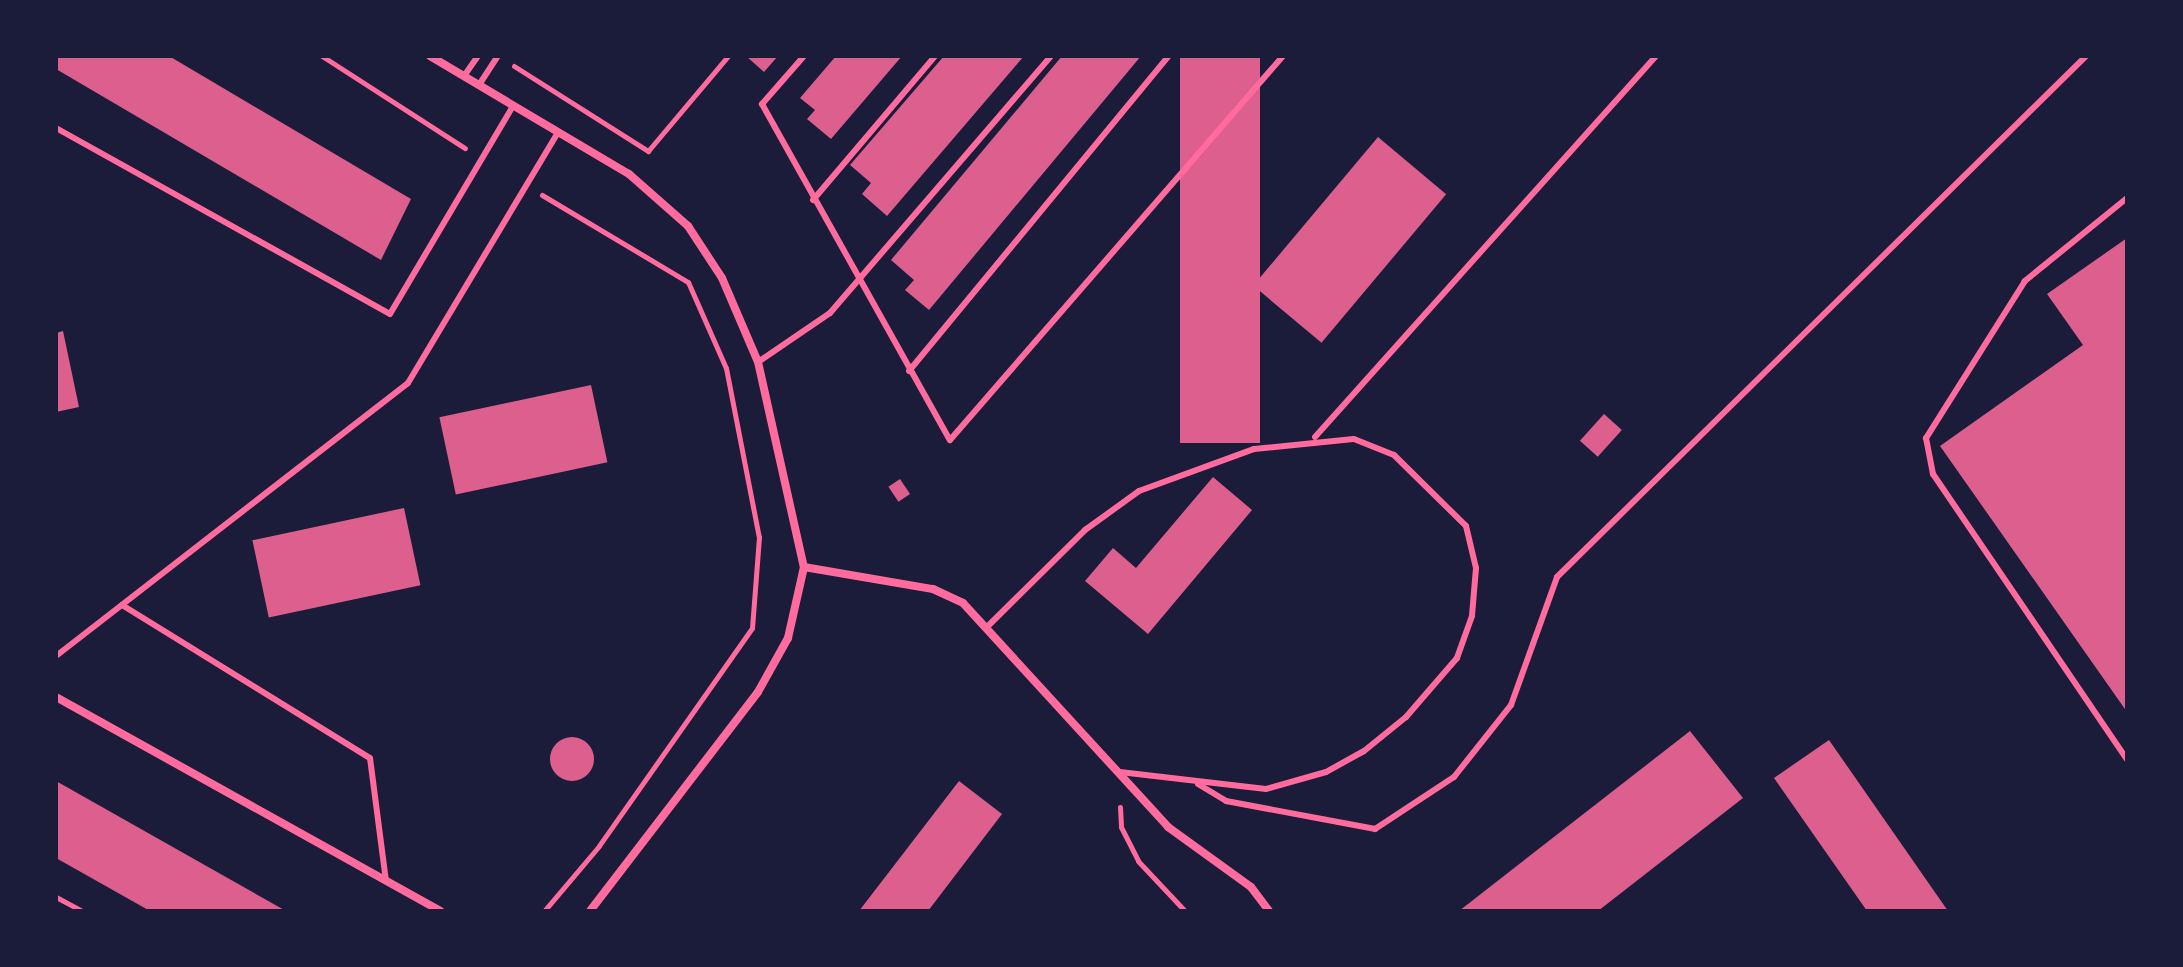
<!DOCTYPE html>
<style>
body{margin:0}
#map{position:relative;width:2183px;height:967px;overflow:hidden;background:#1b1b3a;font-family:"Exo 2",sans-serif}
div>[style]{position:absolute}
.building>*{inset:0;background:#dd5f8e;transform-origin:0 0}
.round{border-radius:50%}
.path>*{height:5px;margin:-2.5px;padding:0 2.5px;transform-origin:2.5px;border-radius:2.5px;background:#ff6b9d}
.service>*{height:6px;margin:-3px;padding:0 3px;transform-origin:3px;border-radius:3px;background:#ff6b9d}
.minor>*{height:8px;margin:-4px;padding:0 4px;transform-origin:4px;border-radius:4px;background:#ff6b9d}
span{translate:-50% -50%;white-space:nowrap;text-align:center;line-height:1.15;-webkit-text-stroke:6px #1b1b3a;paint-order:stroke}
.frame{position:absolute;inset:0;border:58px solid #1b1b3a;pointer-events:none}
</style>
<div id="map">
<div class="building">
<div style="clip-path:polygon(56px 56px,169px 56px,411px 199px,381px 260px,56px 69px)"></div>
<div style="clip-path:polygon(746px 56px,778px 56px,764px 72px)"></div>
<div style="clip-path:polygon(836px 56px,902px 56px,831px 139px,807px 119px,815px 110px,800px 98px)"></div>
<div style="clip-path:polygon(944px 56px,1024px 56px,887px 216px,862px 194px,871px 183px,850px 165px)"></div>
<div style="clip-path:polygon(1062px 56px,1141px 56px,929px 310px,905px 290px,914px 280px,891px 260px)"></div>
<div style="left:1180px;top:56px;width:80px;height:387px"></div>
<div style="left:1378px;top:137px;width:89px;height:194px;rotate:40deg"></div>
<div style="clip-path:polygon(2127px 238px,2127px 712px,1940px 446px,2083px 345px,2047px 294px)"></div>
<div style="clip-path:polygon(63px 331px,79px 407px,56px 412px,56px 333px)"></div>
<div style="left:591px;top:385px;width:79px;height:155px;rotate:78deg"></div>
<div style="left:1604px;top:414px;width:24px;height:36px;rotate:42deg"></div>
<div style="clip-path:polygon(1213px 477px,1252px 510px,1148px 634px,1085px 581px,1113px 548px,1136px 568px)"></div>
<div style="left:900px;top:479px;width:18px;height:14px;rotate:56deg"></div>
<div style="left:404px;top:508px;width:79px;height:155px;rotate:78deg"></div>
<div style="clip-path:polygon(1690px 731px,1743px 798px,1598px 911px,1459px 911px)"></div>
<div class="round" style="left:550px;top:737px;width:44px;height:44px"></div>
<div style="clip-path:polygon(1829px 740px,1948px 911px,1867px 911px,1774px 778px)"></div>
<div style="clip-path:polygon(56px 781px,286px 911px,150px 911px,56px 858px)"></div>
<div style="clip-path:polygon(959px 781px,1002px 814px,928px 911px,859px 911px)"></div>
</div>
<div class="path">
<div style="left:322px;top:56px;width:170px;rotate:32.8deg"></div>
<div style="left:514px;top:66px;width:159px;rotate:32.4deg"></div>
<div style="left:648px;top:151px;width:124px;rotate:-49.9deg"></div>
<div style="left:542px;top:195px;width:170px;rotate:30.8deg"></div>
<div style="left:688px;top:282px;width:94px;rotate:66.2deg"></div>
<div style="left:726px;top:368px;width:172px;rotate:79deg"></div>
<div style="left:759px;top:537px;width:91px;rotate:94.4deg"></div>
<div style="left:752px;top:628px;width:266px;rotate:125.1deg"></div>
<div style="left:599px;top:846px;width:85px;rotate:130.2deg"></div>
<div style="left:1120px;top:807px;width:20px;rotate:87deg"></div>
<div style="left:1121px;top:827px;width:38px;rotate:63deg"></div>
<div style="left:1138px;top:861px;width:69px;rotate:46.8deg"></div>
<div style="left:56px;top:897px;width:30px;rotate:28deg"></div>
</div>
<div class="service">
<div style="left:804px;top:56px;width:64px;rotate:131.2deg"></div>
<div style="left:762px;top:104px;width:385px;rotate:60.8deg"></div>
<div style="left:950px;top:440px;width:508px;rotate:-49.07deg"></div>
<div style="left:464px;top:76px;width:24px;rotate:-55deg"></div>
<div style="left:479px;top:85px;width:35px;rotate:-57deg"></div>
<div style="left:56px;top:128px;width:382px;rotate:29.1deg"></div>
<div style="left:390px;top:314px;width:242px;rotate:-59.4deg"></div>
<div style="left:2127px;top:198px;width:132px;rotate:140.9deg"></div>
<div style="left:2025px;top:281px;width:186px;rotate:122.2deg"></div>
<div style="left:1926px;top:438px;width:37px;rotate:79deg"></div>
<div style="left:1933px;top:474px;width:345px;rotate:55.8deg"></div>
<div style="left:813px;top:200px;width:189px;rotate:-49.7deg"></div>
<div style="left:758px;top:362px;width:87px;rotate:-34.2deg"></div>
<div style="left:830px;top:313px;width:339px;rotate:-49.3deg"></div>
<div style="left:909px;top:371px;width:408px;rotate:-50.5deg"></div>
<div style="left:1315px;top:437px;width:511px;rotate:-48.17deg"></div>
<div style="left:122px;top:605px;width:291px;rotate:31.7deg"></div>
<div style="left:370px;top:758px;width:124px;rotate:82.6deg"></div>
<div style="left:989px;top:625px;width:135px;rotate:-44.7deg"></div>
<div style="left:1085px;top:530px;width:67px;rotate:-35.8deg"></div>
<div style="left:1139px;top:491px;width:122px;rotate:-20.1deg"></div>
<div style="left:1254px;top:449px;width:100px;rotate:-5.7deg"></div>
<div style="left:1354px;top:439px;width:43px;rotate:21.8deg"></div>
<div style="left:1394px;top:455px;width:101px;rotate:44.6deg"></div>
<div style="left:1466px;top:526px;width:43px;rotate:76.6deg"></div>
<div style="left:1476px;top:568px;width:48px;rotate:94.8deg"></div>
<div style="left:1472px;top:616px;width:45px;rotate:109.7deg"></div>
<div style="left:1457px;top:658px;width:78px;rotate:130.8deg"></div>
<div style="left:1406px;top:717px;width:54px;rotate:141deg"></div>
<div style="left:1364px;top:751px;width:43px;rotate:151.1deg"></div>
<div style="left:1326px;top:772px;width:62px;rotate:164.2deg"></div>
<div style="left:1266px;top:789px;width:147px;rotate:-173.4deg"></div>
<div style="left:56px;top:656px;width:445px;rotate:-37.8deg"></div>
<div style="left:408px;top:383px;width:292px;rotate:-59.1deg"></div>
<div style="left:1198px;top:784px;width:33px;rotate:31deg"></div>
<div style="left:1226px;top:801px;width:152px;rotate:10.6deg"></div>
<div style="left:1375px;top:829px;width:95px;rotate:-33.4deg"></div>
<div style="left:1454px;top:777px;width:92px;rotate:-51.6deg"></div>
<div style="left:1511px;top:705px;width:136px;rotate:-70.2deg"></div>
<div style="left:1557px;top:577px;width:742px;rotate:-44.56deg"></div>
</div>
<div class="minor">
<div style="left:430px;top:56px;width:231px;rotate:30.7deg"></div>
<div style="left:629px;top:174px;width:79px;rotate:41.4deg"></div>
<div style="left:688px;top:226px;width:62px;rotate:56.8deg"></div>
<div style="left:722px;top:278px;width:91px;rotate:66.8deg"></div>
<div style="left:758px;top:362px;width:210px;rotate:77.4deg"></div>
<div style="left:804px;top:567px;width:73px;rotate:102.7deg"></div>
<div style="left:788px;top:638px;width:62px;rotate:119.1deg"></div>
<div style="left:758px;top:692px;width:276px;rotate:127.5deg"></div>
<div style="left:804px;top:567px;width:131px;rotate:9.7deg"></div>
<div style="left:933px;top:589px;width:33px;rotate:25deg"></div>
<div style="left:963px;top:603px;width:304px;rotate:47.5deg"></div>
<div style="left:1168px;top:827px;width:102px;rotate:35.9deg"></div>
<div style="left:1251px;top:887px;width:30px;rotate:53deg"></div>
<div style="left:56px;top:697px;width:440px;rotate:29.1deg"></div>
</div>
<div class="frame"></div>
</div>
